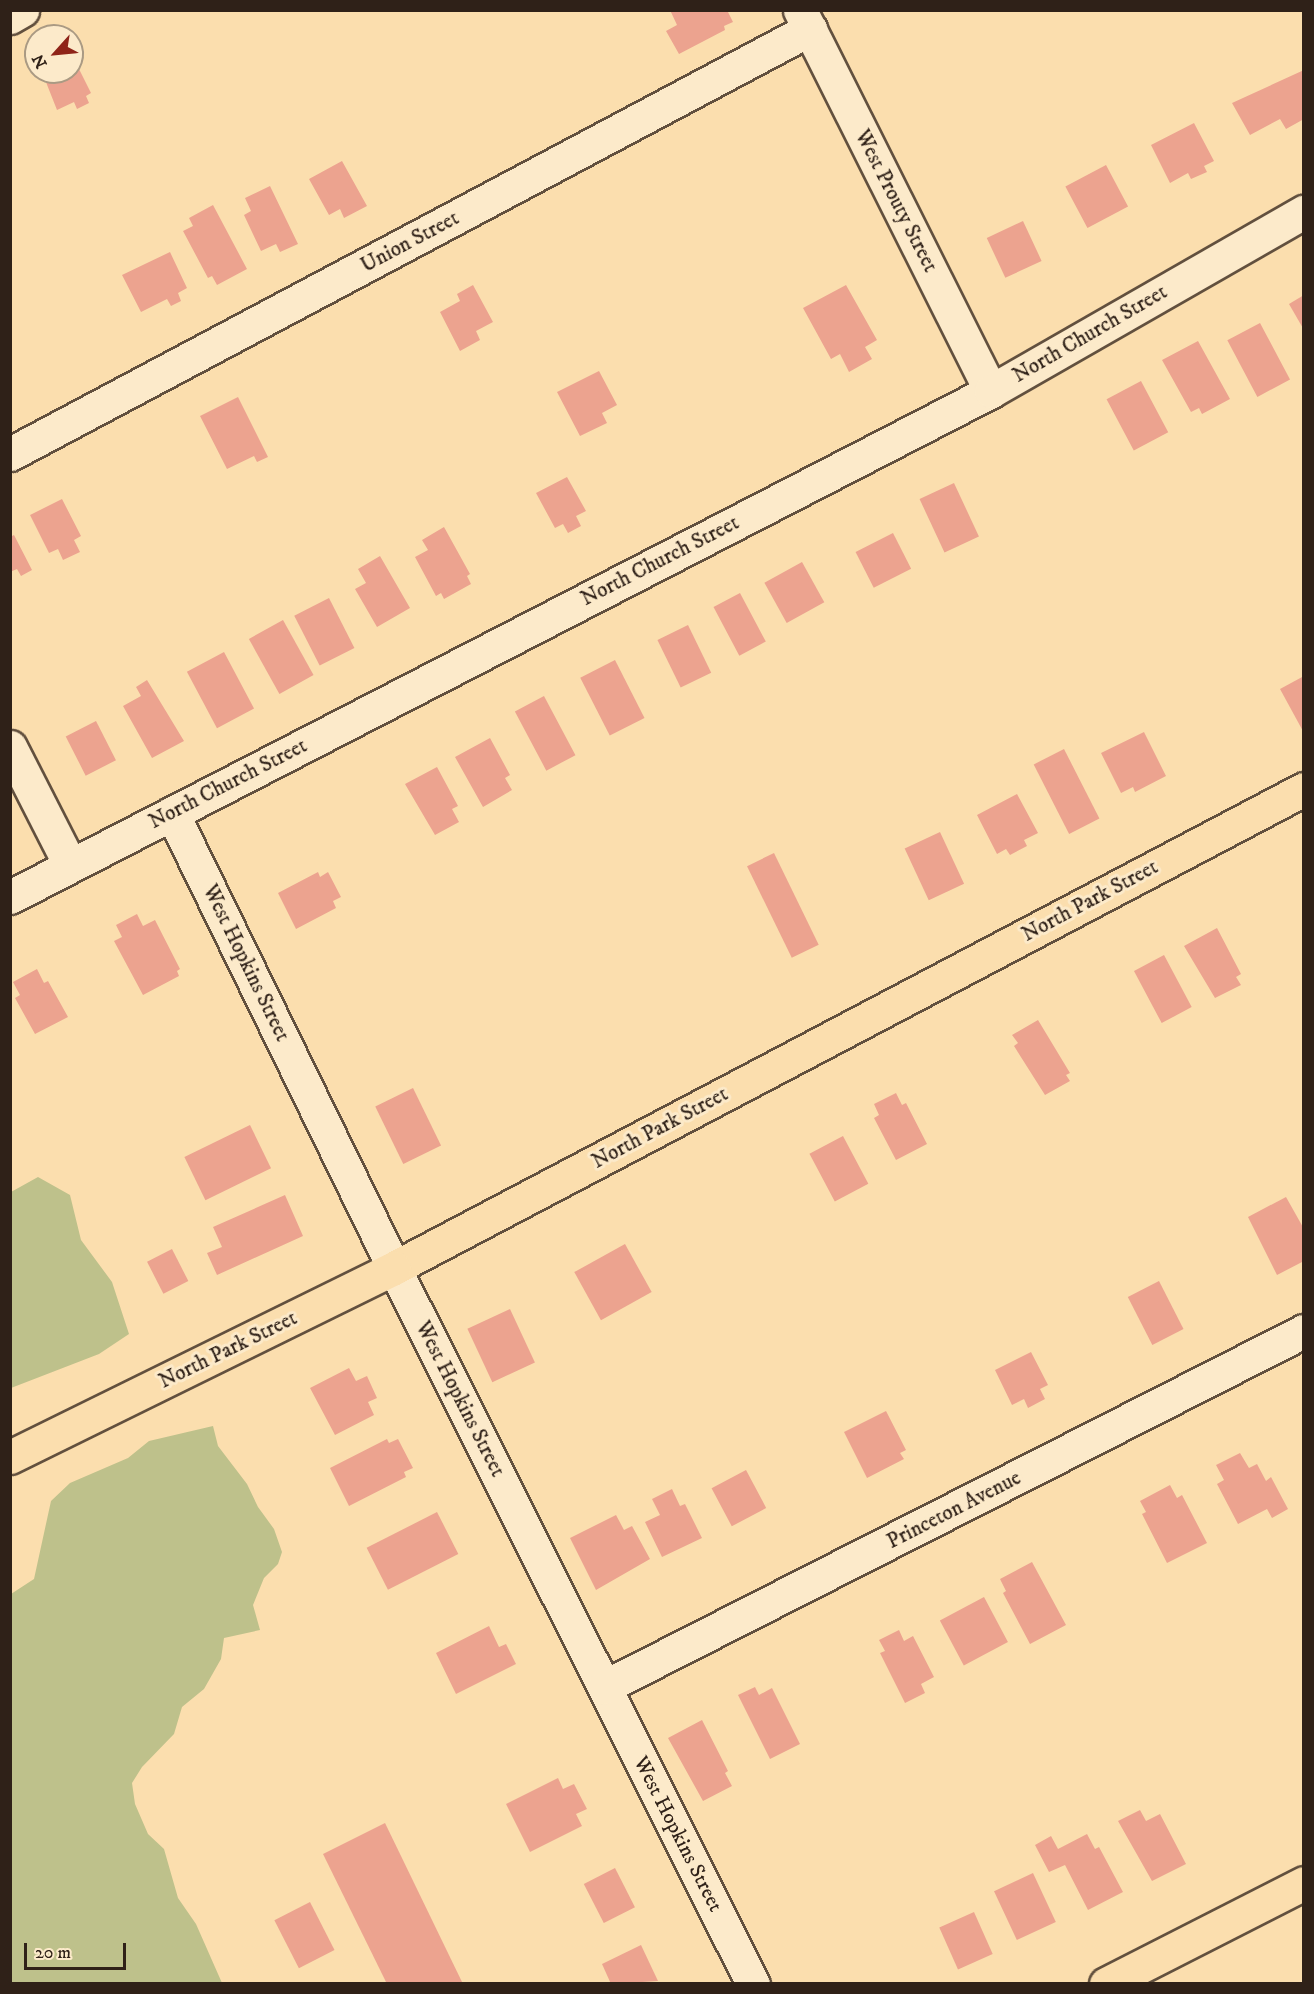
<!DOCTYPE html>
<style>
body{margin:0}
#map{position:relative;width:1314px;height:1994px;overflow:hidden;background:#fbdeae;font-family:"IM FELL DW Pica",serif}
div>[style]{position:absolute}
.green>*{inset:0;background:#bec18b}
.building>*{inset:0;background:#eca38f;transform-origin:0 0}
.roads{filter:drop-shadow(2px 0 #62503e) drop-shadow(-2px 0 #62503e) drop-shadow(0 2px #62503e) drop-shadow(0 -2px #62503e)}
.minor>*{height:33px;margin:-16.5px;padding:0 16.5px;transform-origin:16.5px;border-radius:16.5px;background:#fceaca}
.primary>*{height:33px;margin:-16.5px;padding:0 16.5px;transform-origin:16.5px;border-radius:16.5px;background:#fbdeae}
.trunk>*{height:33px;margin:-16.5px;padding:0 16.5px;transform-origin:16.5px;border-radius:16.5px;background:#fbdeae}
span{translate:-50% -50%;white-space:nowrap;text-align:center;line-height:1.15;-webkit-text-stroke:6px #fceaca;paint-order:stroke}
.street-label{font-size:21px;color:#2f2118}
.frame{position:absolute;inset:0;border:12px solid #2f2118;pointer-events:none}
.north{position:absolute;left:24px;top:24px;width:60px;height:60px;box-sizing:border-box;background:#fceaca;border:2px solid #aa9a83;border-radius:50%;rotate:243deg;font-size:16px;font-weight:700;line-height:24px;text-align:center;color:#2f2118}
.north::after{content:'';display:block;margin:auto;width:21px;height:27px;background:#8f2418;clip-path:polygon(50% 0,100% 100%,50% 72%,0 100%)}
.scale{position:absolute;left:24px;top:1943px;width:102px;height:27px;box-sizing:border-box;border:3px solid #2f2118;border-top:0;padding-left:8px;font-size:18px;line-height:21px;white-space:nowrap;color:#2f2118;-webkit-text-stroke:4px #fceaca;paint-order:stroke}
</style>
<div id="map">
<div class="green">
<div style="clip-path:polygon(38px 1177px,70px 1195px,81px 1240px,112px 1282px,129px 1334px,99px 1354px,11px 1388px,11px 1192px)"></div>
<div style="clip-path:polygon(213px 1426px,218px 1446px,247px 1484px,258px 1507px,274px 1529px,282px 1552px,278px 1564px,264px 1578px,253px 1605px,260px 1630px,224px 1638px,221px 1659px,204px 1689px,182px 1707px,174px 1734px,142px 1767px,132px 1783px,135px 1804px,148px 1834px,164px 1849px,178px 1898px,196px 1924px,222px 1983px,11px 1983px,11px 1594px,34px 1579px,51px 1501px,70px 1483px,128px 1458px,149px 1441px)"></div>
</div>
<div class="building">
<div style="clip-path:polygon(670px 10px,727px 10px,733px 22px,724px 26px,725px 30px,679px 54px,666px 31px,677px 25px)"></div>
<div style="clip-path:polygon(72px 55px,91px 93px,86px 96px,89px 103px,77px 109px,74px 102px,57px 110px,42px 72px,72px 72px)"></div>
<div style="clip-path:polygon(1304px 70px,1304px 119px,1286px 129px,1280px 119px,1250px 135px,1232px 103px)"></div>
<div style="clip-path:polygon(1194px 123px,1214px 161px,1204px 166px,1207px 172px,1191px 179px,1188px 173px,1170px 183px,1151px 145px)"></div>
<div style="clip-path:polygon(342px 161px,367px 206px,344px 218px,340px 209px,329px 215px,309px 179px)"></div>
<div style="left:1106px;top:165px;width:47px;height:46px;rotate:62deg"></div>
<div style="clip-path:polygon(270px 186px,298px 244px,280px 252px,276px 244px,261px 251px,244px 215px,251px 211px,245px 198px)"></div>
<div style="clip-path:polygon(213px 205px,247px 269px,217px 285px,212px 276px,208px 278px,183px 231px,193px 226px,189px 218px)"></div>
<div style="left:1023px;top:221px;width:44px;height:40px;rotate:65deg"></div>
<div style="clip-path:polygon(170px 252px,187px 288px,178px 293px,181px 301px,171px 306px,167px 299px,141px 312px,122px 275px)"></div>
<div style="clip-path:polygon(473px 285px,493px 322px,476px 331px,480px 340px,460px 351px,440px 312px,460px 301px,457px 294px)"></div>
<div style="clip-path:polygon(846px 285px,877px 340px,865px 347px,872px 359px,849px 372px,840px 354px,831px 359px,803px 308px)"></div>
<div style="clip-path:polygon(1304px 295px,1304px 330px,1289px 304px)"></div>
<div style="left:1260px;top:323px;width:64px;height:37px;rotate:62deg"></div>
<div style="clip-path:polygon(1198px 341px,1230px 399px,1202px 414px,1199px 408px,1191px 412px,1162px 360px)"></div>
<div style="clip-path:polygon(599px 371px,617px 405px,602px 413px,607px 423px,580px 436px,557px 392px)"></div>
<div style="left:1141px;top:381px;width:58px;height:39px;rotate:62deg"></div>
<div style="clip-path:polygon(238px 397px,268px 457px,257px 462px,254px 456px,227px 469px,200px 416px)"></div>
<div style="clip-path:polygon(567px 477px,586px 511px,576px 516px,581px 526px,568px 533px,563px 524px,555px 528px,536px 493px)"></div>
<div style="left:954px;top:483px;width:59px;height:38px;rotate:65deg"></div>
<div style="clip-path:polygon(62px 499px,81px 536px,74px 540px,80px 552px,63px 560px,58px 549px,49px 553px,30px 515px)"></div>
<div style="clip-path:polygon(444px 527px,470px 574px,467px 576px,471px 584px,444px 599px,441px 593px,436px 596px,415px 557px,428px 550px,422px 540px)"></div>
<div style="left:893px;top:533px;width:40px;height:42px;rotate:63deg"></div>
<div style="clip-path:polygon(14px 535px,32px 570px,21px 576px,17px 569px,10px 572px,10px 537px)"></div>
<div style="clip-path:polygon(380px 556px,410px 608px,377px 627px,355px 589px,366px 583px,358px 569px)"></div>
<div style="left:802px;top:562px;width:46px;height:43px;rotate:61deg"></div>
<div style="left:740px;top:593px;width:55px;height:30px;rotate:62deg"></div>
<div style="left:329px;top:598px;width:56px;height:39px;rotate:63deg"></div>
<div style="left:283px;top:620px;width:63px;height:39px;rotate:61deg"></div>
<div style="left:688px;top:625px;width:53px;height:34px;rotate:64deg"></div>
<div style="left:224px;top:652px;width:64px;height:42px;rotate:62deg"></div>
<div style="left:615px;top:660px;width:65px;height:39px;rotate:63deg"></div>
<div style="clip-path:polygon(1304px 676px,1304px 733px,1280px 689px)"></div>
<div style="clip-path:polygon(147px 680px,184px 741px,152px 758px,123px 706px,141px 696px,136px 687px)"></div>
<div style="left:544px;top:696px;width:67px;height:33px;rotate:62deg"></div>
<div style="left:96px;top:721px;width:44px;height:34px;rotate:63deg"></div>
<div style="clip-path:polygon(1144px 732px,1166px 776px,1135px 792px,1133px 787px,1121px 793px,1101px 753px)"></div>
<div style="clip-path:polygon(490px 738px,510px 775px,505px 778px,512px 790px,483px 807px,455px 757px)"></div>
<div style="left:1064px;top:749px;width:78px;height:34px;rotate:63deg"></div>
<div style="clip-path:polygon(437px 767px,458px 806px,452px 809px,459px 822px,435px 835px,405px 784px)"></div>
<div style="clip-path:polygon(1017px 794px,1038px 833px,1024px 840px,1027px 846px,1010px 855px,1006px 849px,997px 854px,977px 815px)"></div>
<div style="left:940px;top:832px;width:57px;height:39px;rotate:65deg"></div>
<div style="left:774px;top:853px;width:102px;height:30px;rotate:64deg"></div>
<div style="clip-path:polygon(318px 872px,320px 877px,328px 872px,341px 897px,333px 901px,336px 908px,296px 929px,278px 893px)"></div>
<div style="clip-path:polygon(137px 914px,143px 926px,155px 920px,180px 969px,177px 971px,179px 976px,143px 995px,114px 941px,122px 937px,116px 925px)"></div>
<div style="clip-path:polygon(1217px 928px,1241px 974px,1236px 977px,1241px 985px,1215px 998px,1184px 946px)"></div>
<div style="left:1164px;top:955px;width:59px;height:34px;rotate:62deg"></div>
<div style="clip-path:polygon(37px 969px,44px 983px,48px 981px,68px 1017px,35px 1034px,15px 998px,20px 995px,13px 982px)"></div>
<div style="clip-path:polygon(1038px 1020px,1070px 1073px,1066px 1075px,1070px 1081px,1045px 1095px,1014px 1046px,1018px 1043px,1012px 1035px)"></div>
<div style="left:413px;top:1088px;width:64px;height:42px;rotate:64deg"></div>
<div style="clip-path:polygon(896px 1093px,902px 1105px,906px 1103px,927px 1144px,896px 1160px,874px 1118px,879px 1115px,874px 1104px)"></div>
<div style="left:250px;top:1125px;width:48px;height:73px;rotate:64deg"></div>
<div style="left:843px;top:1136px;width:54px;height:38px;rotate:62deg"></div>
<div style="clip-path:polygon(285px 1195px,303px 1236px,217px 1275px,207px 1253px,222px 1247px,213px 1227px)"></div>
<div style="clip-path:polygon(1286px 1197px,1304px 1229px,1304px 1261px,1277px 1275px,1248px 1217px)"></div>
<div style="left:625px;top:1244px;width:55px;height:58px;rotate:61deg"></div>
<div style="left:172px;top:1249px;width:36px;height:28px;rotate:63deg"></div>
<div style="left:1159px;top:1281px;width:54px;height:35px;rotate:63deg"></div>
<div style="left:510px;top:1309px;width:59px;height:47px;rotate:65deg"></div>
<div style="clip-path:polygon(1031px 1352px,1048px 1385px,1040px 1389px,1045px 1399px,1028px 1408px,1024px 1399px,1012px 1405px,995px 1370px)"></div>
<div style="clip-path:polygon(349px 1368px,356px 1381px,367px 1376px,377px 1398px,368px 1402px,374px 1415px,335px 1435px,310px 1388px)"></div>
<div style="clip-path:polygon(886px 1411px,906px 1450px,900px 1453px,904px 1459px,867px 1478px,844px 1432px)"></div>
<div style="clip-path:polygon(387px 1439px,389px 1443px,398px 1439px,413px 1468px,404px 1472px,406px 1477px,349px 1506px,330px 1468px)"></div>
<div style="clip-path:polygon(1240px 1453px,1249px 1468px,1257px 1464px,1266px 1481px,1271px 1477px,1288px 1509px,1272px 1518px,1267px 1509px,1238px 1524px,1217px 1484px,1224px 1480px,1216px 1465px)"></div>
<div style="left:746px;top:1470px;width:43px;height:39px;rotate:62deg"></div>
<div style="clip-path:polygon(1170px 1485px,1177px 1498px,1182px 1495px,1207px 1543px,1167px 1563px,1142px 1514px,1146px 1512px,1140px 1501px)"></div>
<div style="clip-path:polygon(672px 1489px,680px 1506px,685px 1504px,702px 1538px,662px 1557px,645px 1522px,660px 1515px,652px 1499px)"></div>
<div style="left:437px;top:1512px;width:47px;height:79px;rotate:63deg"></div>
<div style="clip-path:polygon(616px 1515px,624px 1530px,632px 1526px,650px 1559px,596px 1590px,570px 1538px)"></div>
<div style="clip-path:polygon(1032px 1562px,1066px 1625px,1030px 1644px,1003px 1593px,1006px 1591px,1000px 1579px)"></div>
<div style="left:984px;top:1597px;width:51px;height:50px;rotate:62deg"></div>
<div style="clip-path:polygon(489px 1626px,499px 1647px,506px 1644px,516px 1664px,456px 1694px,436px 1653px)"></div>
<div style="clip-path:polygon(899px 1630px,904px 1641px,913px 1636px,934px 1677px,921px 1684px,925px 1693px,905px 1703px,880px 1653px,885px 1651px,879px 1640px)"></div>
<div style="clip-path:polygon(755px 1687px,759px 1695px,772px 1688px,800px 1744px,770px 1759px,738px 1695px)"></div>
<div style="clip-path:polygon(702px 1720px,728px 1771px,725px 1773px,732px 1786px,703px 1801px,668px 1738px)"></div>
<div style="clip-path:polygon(558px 1778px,563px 1789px,574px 1784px,587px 1809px,576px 1814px,582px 1826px,530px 1852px,506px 1804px)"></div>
<div style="clip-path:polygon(1140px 1810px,1146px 1821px,1160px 1814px,1186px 1864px,1152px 1881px,1118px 1821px)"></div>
<div style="clip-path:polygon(385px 1823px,463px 1984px,387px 1984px,323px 1854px)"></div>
<div style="clip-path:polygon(1087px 1834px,1095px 1849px,1099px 1847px,1123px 1892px,1088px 1910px,1065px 1865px,1049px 1872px,1035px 1845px,1051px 1836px,1058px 1849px)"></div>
<div style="left:615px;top:1868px;width:44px;height:35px;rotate:63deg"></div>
<div style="left:1033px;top:1873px;width:54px;height:43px;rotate:65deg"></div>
<div style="left:310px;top:1902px;width:54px;height:40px;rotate:63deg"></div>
<div style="left:974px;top:1912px;width:46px;height:38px;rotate:66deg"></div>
<div style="clip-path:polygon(641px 1945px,658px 1981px,611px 1984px,602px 1964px)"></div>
</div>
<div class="roads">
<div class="minor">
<div style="left:800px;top:10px;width:426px;rotate:63.4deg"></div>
<div style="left:10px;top:17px;width:14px;rotate:-30deg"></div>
<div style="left:10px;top:454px;width:906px;rotate:-27.98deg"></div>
<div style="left:10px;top:747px;width:132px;rotate:63deg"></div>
<div style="left:172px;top:813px;width:506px;rotate:63.99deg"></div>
<div style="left:394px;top:1268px;width:801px;rotate:63.37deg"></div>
<div style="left:10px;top:897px;width:1104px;rotate:-27.28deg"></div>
<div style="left:991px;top:391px;width:361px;rotate:-29.8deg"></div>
<div style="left:604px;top:1687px;width:785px;rotate:-26.96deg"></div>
</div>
<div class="primary">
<div style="left:394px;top:1268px;width:1028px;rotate:-27.76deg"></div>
<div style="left:1106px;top:1984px;width:222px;rotate:-27deg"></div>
</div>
<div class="trunk">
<div style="left:10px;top:1457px;width:428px;rotate:-26.2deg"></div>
</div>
</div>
<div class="street-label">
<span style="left:896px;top:201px;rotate:63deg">West Prouty Street</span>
<span style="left:410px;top:242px;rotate:-28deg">Union Street</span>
<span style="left:1090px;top:334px;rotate:-30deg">North Church Street</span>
<span style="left:660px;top:561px;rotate:-27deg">North Church Street</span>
<span style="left:228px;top:784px;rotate:-27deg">North Church Street</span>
<span style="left:1090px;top:901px;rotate:-28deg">North Park Street</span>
<span style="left:246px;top:963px;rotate:64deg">West Hopkins Street</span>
<span style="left:660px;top:1128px;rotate:-28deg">North Park Street</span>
<span style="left:228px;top:1350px;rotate:-26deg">North Park Street</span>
<span style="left:460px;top:1399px;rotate:63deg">West Hopkins Street</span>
<span style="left:954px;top:1510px;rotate:-27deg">Princeton Avenue</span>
<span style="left:678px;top:1834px;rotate:63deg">West Hopkins Street</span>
</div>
<div class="frame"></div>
<div class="north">N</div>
<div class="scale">20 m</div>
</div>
